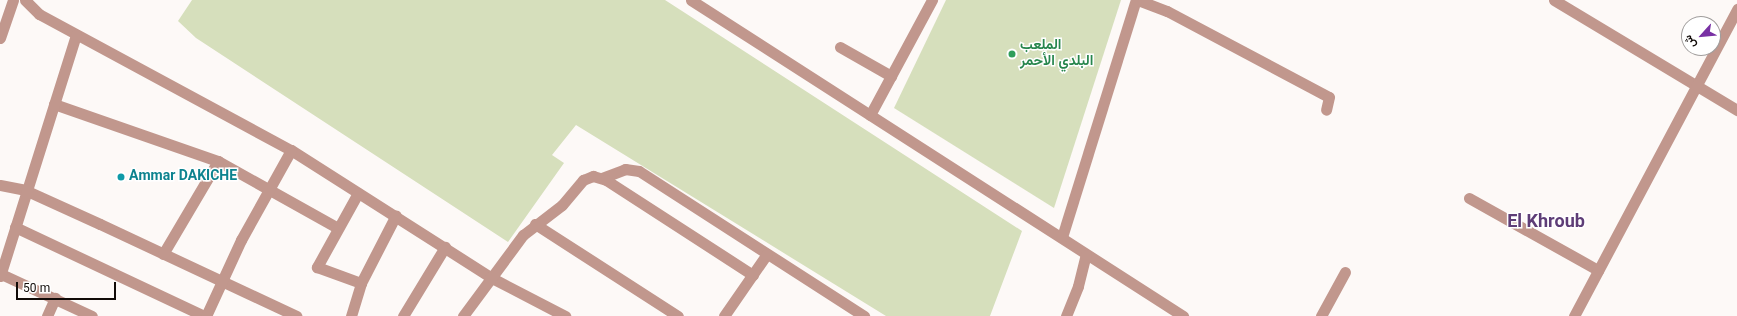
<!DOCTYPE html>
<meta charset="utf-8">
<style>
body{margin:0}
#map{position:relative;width:1737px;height:316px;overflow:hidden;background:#fdf9f7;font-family:Georgia,Vazirmatn,serif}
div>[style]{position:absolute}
.green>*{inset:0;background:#d6dfbc}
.minor>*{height:11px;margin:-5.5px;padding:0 5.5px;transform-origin:5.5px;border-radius:5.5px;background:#c1978d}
.tertiary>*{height:11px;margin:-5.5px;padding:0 5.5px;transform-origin:5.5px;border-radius:5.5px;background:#c1978d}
.dots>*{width:11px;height:11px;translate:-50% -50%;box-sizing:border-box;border:2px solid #fff;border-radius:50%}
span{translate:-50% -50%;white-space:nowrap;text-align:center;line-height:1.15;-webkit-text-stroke:3px #fff;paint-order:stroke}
.leisure-label{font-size:14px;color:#27864d;font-weight:700}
.left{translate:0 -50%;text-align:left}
.culture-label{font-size:14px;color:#0d838f;font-weight:700}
.district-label{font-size:18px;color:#5e3d77;font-weight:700}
.north{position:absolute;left:1681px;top:16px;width:40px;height:40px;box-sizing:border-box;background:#fff;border:1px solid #a09d9c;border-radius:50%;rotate:243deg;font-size:11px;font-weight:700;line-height:16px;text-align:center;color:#110b08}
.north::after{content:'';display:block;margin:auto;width:14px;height:18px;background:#7931a4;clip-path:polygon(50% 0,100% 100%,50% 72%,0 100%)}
.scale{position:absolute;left:16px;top:282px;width:100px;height:18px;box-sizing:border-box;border:2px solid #110b08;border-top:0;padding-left:5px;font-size:12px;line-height:14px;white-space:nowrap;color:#110b08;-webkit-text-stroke:3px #fff;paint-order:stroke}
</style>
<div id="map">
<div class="green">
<div style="clip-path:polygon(192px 0,665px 0,1022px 231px,990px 316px,886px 316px,576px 125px,552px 155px,564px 163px,508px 242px,196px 38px,178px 21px)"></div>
<div style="clip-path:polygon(946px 0,1121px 0,1054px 208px,894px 108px)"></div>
</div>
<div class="minor">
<div style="left:25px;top:0;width:20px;rotate:45deg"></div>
<div style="left:39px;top:14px;width:286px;rotate:28.4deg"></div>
<div style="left:291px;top:150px;width:236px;rotate:32.5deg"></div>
<div style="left:490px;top:277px;width:85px;rotate:27.5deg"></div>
<div style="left:691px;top:0;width:585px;rotate:32.71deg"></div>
<div style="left:1138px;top:0;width:31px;rotate:21deg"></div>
<div style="left:1167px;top:11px;width:183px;rotate:28deg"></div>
<div style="left:1329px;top:97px;width:13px;rotate:103deg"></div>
<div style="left:1554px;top:0;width:214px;rotate:31deg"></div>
<div style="left:0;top:38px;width:40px;rotate:-71.1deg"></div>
<div style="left:840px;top:47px;width:59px;rotate:29.6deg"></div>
<div style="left:54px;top:104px;width:174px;rotate:19.2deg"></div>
<div style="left:218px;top:161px;width:137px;rotate:29.2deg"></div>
<div style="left:870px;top:115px;width:131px;rotate:-61.7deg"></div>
<div style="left:602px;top:178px;width:25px;rotate:-21deg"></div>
<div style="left:625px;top:169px;width:14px;rotate:8deg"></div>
<div style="left:639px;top:171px;width:268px;rotate:32.8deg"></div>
<div style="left:0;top:185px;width:25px;rotate:11deg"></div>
<div style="left:25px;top:190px;width:82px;rotate:24.4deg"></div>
<div style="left:100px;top:224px;width:217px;rotate:25.1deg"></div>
<div style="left:358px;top:193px;width:85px;rotate:119deg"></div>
<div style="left:317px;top:267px;width:47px;rotate:20deg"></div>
<div style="left:1469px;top:198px;width:148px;rotate:29.2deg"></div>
<div style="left:535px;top:224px;width:170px;rotate:32.8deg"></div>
<div style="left:15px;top:227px;width:209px;rotate:25.2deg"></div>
<div style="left:163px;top:254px;width:108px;rotate:-59.4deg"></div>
<div style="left:1px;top:274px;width:100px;rotate:24.8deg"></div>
<div style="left:0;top:276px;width:253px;rotate:-72.5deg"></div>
<div style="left:47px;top:316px;width:20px;rotate:-66deg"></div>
<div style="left:206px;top:316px;width:84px;rotate:-65.3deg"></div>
<div style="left:241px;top:240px;width:103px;rotate:-60.9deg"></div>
<div style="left:351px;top:316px;width:34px;rotate:-73deg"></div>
<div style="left:361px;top:283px;width:76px;rotate:-62.8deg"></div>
<div style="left:403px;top:316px;width:81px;rotate:-58.7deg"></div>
<div style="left:463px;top:316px;width:101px;rotate:-53.5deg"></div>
<div style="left:523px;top:235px;width:49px;rotate:-37.6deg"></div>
<div style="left:562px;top:205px;width:33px;rotate:-50deg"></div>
<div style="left:583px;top:180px;width:11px;rotate:-22deg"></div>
<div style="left:593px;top:176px;width:14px;rotate:17deg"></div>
<div style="left:606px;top:180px;width:175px;rotate:32.9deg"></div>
<div style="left:724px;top:316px;width:75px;rotate:-55.3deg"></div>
<div style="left:1066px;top:316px;width:32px;rotate:-68deg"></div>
<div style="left:1078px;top:286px;width:32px;rotate:-76deg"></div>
<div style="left:1321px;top:316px;width:50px;rotate:-61.4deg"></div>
<div style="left:1574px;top:316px;width:348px;rotate:-62deg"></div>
</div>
<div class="tertiary">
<div style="left:1062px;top:237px;width:248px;rotate:-72.7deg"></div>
</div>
<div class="dots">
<div style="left:1012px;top:54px;background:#2e9e5b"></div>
<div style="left:121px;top:177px;background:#0f9aa8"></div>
</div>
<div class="leisure-label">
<span class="left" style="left:1020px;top:54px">الملعب<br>البلدي الأحمر</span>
</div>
<div class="culture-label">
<span class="left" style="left:129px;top:177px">Ammar DAKICHE</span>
</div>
<div class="district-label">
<span style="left:1546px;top:223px">El Khroub</span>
</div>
<div class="north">ش</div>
<div class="scale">50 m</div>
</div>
